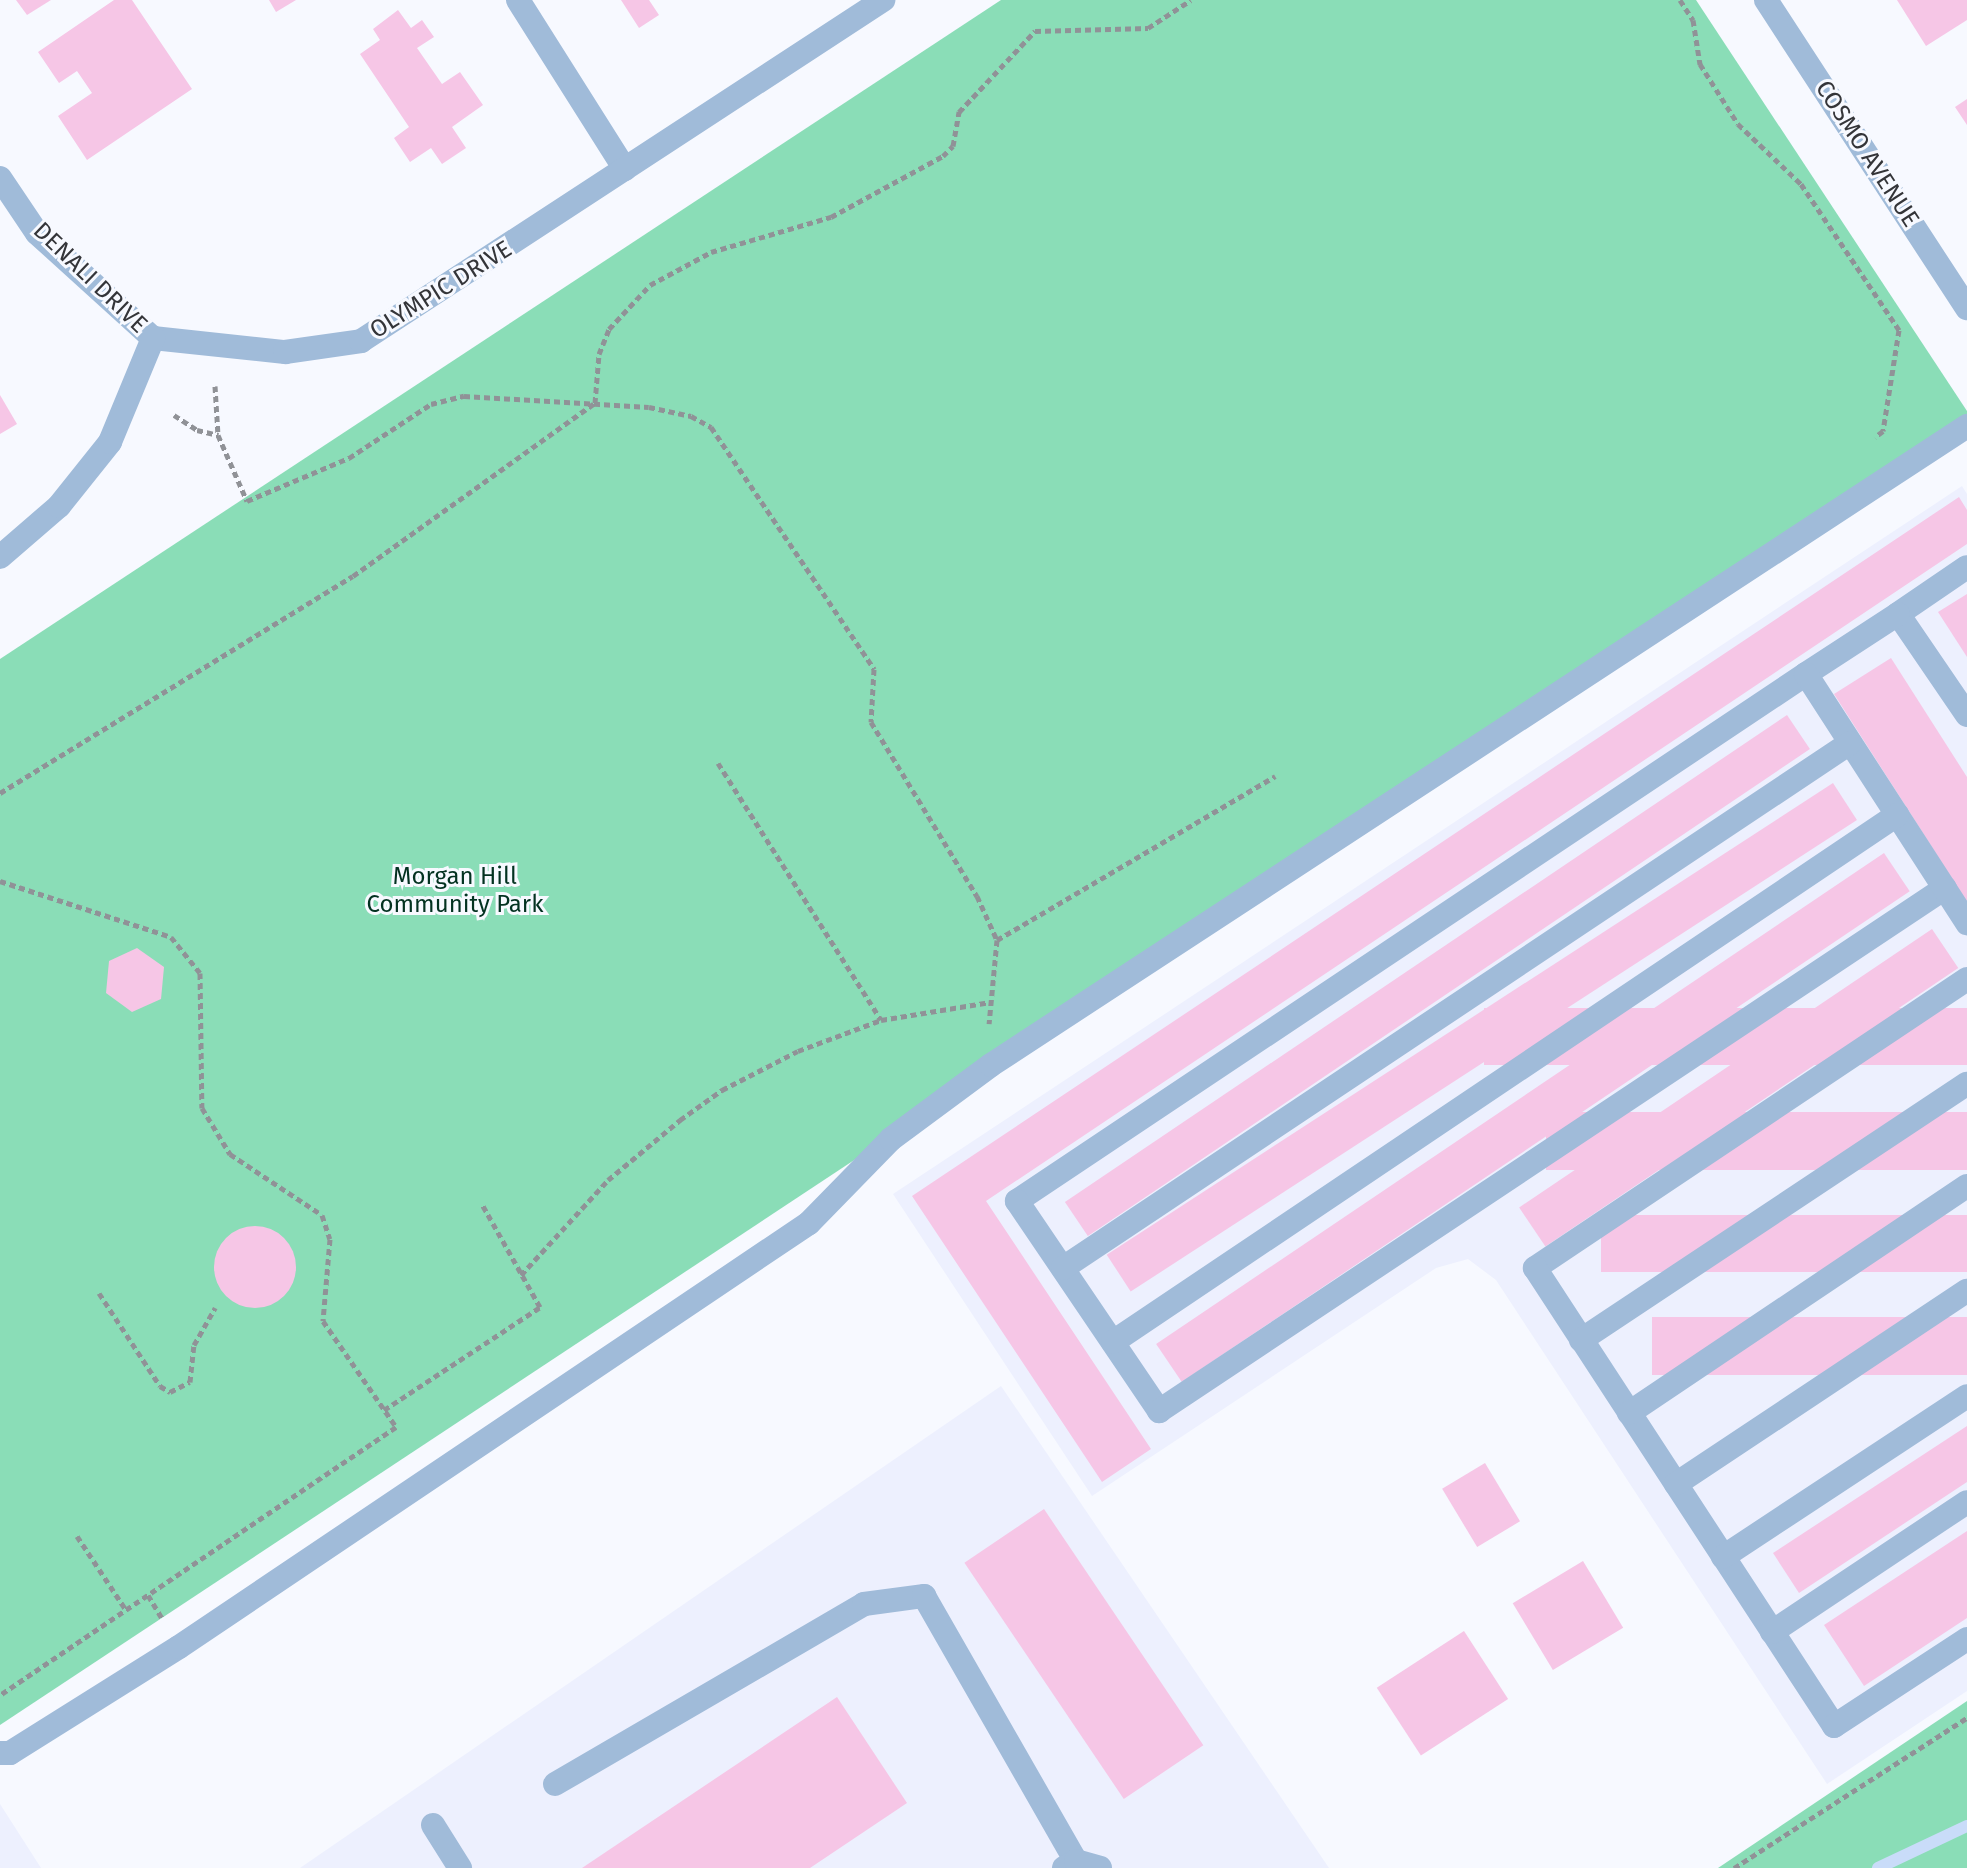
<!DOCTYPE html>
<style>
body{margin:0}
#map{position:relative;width:1967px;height:1868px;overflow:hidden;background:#f7f9ff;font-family:"Fira Sans",sans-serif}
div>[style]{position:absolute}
.built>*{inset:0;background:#edf0fe}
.green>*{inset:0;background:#8addb7}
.stream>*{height:12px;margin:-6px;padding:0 6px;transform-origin:6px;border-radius:6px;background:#c9dcf9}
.building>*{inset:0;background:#f6c6e6;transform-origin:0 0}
.round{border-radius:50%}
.path>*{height:5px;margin-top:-2.5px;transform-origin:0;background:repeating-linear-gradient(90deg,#909297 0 6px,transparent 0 10px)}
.minor>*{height:24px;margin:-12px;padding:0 12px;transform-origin:12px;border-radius:12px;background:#a0bbd9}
span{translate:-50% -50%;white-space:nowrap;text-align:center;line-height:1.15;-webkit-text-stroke:6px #f7f9ff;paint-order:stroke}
.street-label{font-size:24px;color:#343539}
.park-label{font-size:24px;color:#033221}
</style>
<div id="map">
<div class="built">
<div style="clip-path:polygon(1962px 486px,1967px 494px,1967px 1691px,1827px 1784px,1496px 1280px,1468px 1259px,1436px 1268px,1092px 1496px,893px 1194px)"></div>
<div style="clip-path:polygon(1001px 1386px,1329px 1868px,300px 1868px)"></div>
<div style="clip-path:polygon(0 1804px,41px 1868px,0 1868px)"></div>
</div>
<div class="green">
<div style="clip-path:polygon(1001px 0,1696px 0,1967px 411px,1967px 424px,0 1725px,0 659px)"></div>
<div style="clip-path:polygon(1967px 1701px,1967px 1868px,1718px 1868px)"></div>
</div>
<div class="stream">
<div style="left:1878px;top:1868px;width:98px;rotate:-25.3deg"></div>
</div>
<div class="building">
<div style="clip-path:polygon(16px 0,51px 0,27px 15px)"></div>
<div style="clip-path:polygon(114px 0,132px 0,192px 89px,87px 160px,58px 116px,92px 93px,77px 71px,59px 83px,38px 52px)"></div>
<div style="clip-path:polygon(269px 0,296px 0,276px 12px)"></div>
<div style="clip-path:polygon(621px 0,649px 0,659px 15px,639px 28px)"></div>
<div style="clip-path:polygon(1897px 0,1967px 0,1967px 20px,1926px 46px)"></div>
<div style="clip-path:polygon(398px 10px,411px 28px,422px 20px,434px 37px,417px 48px,442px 84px,460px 72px,483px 105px,452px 127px,466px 148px,442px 164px,431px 148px,410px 162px,394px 138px,409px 127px,360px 54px,380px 40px,373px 29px)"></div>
<div style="clip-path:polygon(1967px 99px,1967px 125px,1955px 107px)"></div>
<div style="clip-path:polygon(0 395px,17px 424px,0 434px)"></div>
<div style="clip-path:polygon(1959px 497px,1967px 510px,1967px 544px,986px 1201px,1151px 1449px,1102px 1482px,912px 1196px)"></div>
<div style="clip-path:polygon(1967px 594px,1967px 657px,1938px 612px)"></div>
<div style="clip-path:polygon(1891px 658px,1967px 777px,1967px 902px,1834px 694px)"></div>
<div style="left:1787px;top:715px;width:41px;height:871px;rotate:56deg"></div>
<div style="left:1833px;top:783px;width:44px;height:866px;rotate:57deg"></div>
<div style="left:1884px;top:853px;width:46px;height:878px;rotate:56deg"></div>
<div style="left:1932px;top:929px;width:47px;height:498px;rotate:56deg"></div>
<div style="clip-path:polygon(137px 948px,164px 967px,161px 999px,132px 1012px,106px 993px,109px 961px)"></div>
<div style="left:1967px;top:1008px;width:57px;height:483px;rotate:90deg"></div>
<div style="left:1967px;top:1112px;width:58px;height:421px;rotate:90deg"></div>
<div style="left:1967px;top:1215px;width:57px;height:366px;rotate:90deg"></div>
<div class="round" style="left:214px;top:1226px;width:82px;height:82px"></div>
<div style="left:1967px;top:1317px;width:58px;height:315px;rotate:90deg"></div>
<div style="clip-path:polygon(1967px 1426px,1967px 1482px,1799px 1593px,1773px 1553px)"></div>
<div style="left:1485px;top:1463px;width:68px;height:50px;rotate:59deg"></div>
<div style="left:1044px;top:1509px;width:285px;height:96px;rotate:56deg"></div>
<div style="clip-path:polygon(1967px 1531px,1967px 1618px,1864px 1686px,1824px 1625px)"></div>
<div style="left:1583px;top:1561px;width:78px;height:82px;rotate:59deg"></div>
<div style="left:1464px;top:1631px;width:81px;height:104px;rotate:57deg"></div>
<div style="clip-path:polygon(837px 1697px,907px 1803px,810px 1868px,582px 1868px)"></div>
</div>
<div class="path">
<div style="left:1680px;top:0;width:24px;rotate:57deg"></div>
<div style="left:1693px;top:20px;width:45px;rotate:81deg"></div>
<div style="left:1700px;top:64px;width:71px;rotate:57.7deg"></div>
<div style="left:1738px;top:124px;width:87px;rotate:43.6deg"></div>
<div style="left:1801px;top:184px;width:176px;rotate:56.1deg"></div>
<div style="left:1899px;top:330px;width:102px;rotate:99deg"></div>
<div style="left:1883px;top:431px;width:10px;rotate:143deg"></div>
<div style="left:215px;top:386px;width:49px;rotate:86.5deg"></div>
<div style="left:174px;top:415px;width:27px;rotate:33deg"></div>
<div style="left:197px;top:430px;width:22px;rotate:13deg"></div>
<div style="left:218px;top:435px;width:72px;rotate:66.3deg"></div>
<div style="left:247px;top:501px;width:111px;rotate:-22.9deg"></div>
<div style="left:349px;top:458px;width:98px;rotate:-33.4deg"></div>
<div style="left:431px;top:404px;width:34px;rotate:-14deg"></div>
<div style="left:464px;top:396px;width:185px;rotate:3.4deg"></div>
<div style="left:649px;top:407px;width:43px;rotate:12.1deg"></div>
<div style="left:691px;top:416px;width:23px;rotate:29deg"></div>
<div style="left:711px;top:427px;width:292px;rotate:56deg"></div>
<div style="left:874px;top:669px;width:53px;rotate:93.2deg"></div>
<div style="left:871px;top:722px;width:204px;rotate:58.7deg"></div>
<div style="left:977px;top:896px;width:48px;rotate:65.6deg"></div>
<div style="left:997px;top:940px;width:84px;rotate:95.4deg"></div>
<div style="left:718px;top:763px;width:304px;rotate:57.6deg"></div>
<div style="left:881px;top:1020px;width:111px;rotate:-9.3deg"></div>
<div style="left:0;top:793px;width:414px;rotate:-31.6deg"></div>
<div style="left:353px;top:576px;width:297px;rotate:-35.6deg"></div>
<div style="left:595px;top:403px;width:49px;rotate:-85.3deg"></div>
<div style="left:599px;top:354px;width:27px;rotate:-68deg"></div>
<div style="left:609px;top:329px;width:60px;rotate:-47deg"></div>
<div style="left:650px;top:285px;width:69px;rotate:-28.4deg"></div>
<div style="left:711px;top:252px;width:125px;rotate:-16.3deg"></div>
<div style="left:831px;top:217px;width:128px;rotate:-28.6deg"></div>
<div style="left:943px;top:156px;width:14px;rotate:-45deg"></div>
<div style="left:953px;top:146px;width:35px;rotate:-80deg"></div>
<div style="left:959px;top:112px;width:111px;rotate:-46.8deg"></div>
<div style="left:1035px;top:31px;width:113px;rotate:-1.5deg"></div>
<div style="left:1148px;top:28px;width:51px;rotate:-33.1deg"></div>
<div style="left:0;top:881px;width:180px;rotate:18.1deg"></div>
<div style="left:171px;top:937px;width:46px;rotate:51.1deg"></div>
<div style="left:200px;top:973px;width:135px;rotate:89.2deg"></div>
<div style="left:202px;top:1108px;width:54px;rotate:58.7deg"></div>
<div style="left:230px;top:1154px;width:110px;rotate:33.5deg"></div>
<div style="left:322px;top:1215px;width:25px;rotate:72deg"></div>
<div style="left:330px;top:1239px;width:82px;rotate:94.9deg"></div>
<div style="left:323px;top:1321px;width:129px;rotate:55.4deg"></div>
<div style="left:396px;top:1427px;width:478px;rotate:145.9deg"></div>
<div style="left:997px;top:940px;width:323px;rotate:-30.5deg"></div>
<div style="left:521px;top:1275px;width:129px;rotate:-47.5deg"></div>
<div style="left:608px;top:1180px;width:94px;rotate:-39.8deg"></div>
<div style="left:680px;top:1120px;width:52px;rotate:-35.5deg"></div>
<div style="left:722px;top:1090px;width:85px;rotate:-27.2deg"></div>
<div style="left:798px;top:1051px;width:89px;rotate:-20.5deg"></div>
<div style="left:99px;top:1293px;width:111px;rotate:56.7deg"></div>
<div style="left:160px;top:1386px;width:12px;rotate:31deg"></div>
<div style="left:170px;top:1392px;width:22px;rotate:-27deg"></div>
<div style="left:190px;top:1382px;width:37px;rotate:-84deg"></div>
<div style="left:194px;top:1345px;width:43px;rotate:-60.4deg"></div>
<div style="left:384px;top:1410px;width:187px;rotate:-33.4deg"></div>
<div style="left:540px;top:1307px;width:118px;rotate:-119.4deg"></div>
<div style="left:77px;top:1536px;width:89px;rotate:56.5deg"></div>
<div style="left:148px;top:1595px;width:27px;rotate:59deg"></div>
<div style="left:1734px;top:1868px;width:277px;rotate:-32.8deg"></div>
</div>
<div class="minor">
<div style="left:518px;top:0;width:200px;rotate:57.7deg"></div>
<div style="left:1766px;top:0;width:368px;rotate:56.9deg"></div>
<div style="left:0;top:178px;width:66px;rotate:56.1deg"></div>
<div style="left:37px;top:233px;width:156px;rotate:42.2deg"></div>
<div style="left:153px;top:338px;width:133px;rotate:6.1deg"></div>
<div style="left:285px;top:352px;width:77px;rotate:-8.2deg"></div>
<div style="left:361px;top:341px;width:624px;rotate:-33.15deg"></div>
<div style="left:0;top:557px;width:78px;rotate:-40.8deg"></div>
<div style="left:59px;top:506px;width:82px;rotate:-51.4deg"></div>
<div style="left:110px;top:442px;width:113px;rotate:-67.5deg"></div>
<div style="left:1898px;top:614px;width:83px;rotate:-34.3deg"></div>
<div style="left:1806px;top:674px;width:949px;rotate:146.26deg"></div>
<div style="left:1017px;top:1201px;width:254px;rotate:55.9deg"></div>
<div style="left:1159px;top:1411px;width:944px;rotate:-33.64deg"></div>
<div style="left:1967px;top:715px;width:122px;rotate:-124.3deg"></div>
<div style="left:1898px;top:614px;width:110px;rotate:146.9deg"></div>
<div style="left:1806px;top:674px;width:297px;rotate:57.1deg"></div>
<div style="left:1967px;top:979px;width:520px;rotate:146.22deg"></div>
<div style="left:1535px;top:1268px;width:547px;rotate:56.86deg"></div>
<div style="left:1834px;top:1726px;width:159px;rotate:-33.2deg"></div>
<div style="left:1063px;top:1268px;width:946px;rotate:-33.71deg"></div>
<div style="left:1581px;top:1340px;width:463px;rotate:-33.6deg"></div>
<div style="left:1113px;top:1342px;width:945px;rotate:-33.91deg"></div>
<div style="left:1629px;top:1413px;width:407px;rotate:-33.9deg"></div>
<div style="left:1676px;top:1484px;width:349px;rotate:-33.6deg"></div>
<div style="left:1723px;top:1557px;width:292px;rotate:-33.4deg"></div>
<div style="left:1772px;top:1632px;width:234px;rotate:-33.7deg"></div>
<div style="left:0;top:1753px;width:10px"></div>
<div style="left:10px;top:1753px;width:199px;rotate:-32.1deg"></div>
<div style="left:179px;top:1647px;width:759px;rotate:-33.94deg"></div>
<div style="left:809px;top:1223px;width:117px;rotate:-45.7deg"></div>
<div style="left:891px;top:1139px;width:124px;rotate:-36.5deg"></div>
<div style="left:991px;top:1065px;width:1167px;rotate:-33.21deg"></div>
<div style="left:555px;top:1784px;width:358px;rotate:-30.2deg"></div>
<div style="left:864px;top:1604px;width:61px;rotate:-7.6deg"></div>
<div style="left:924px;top:1596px;width:305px;rotate:60.2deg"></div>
<div style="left:433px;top:1825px;width:51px;rotate:57.9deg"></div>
<div style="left:1064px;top:1868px;width:14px;rotate:-30deg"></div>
<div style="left:1076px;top:1861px;width:25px;rotate:16deg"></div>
</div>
<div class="street-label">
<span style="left:1867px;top:154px;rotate:57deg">COSMO AVENUE</span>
<span style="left:90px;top:278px;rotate:44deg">DENALI DRIVE</span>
<span style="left:441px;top:290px;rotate:-32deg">OLYMPIC DRIVE</span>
</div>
<div class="park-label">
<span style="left:455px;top:891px">Morgan Hill<br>Community Park</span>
</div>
</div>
